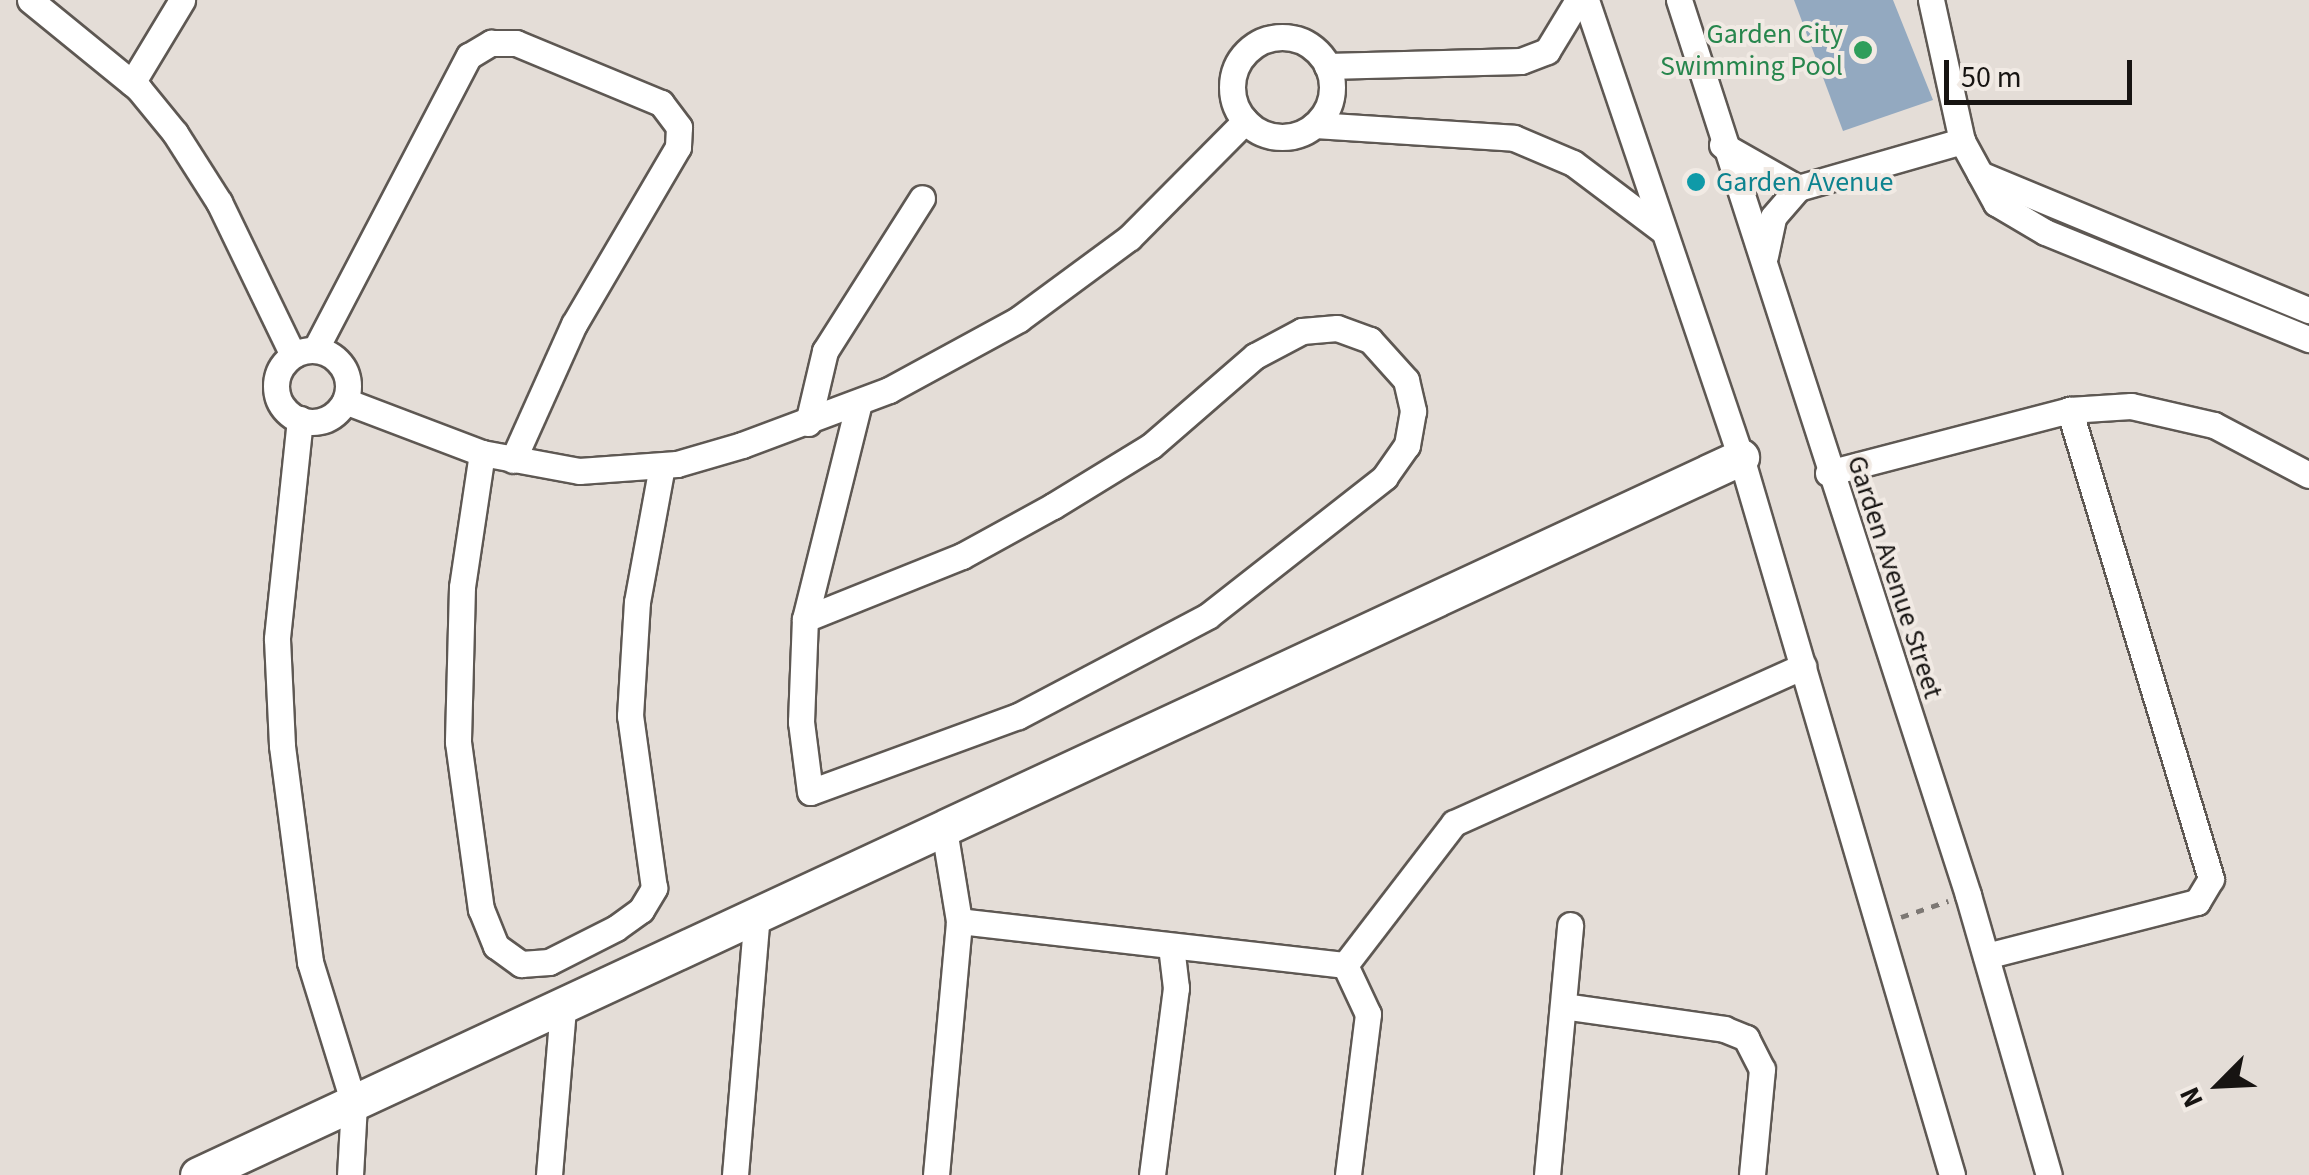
<!DOCTYPE html>
<style>
body{margin:0}
#map{position:relative;width:2309px;height:1175px;overflow:hidden;background:#e4ddd7;font-family:"Source Sans 3",sans-serif}
div>[style]{position:absolute}
.water>*{inset:0;background:#93a9c0}
.path>*{height:5px;margin-top:-2.5px;transform-origin:0;background:repeating-linear-gradient(90deg,#7d7874 0 8px,transparent 0 16px)}
.roads{filter:drop-shadow(2px 0 #5e5853) drop-shadow(-2px 0 #5e5853) drop-shadow(0 2px #5e5853) drop-shadow(0 -2px #5e5853)}
.street>*{height:25px;margin:-12.5px;padding:0 12.5px;transform-origin:12.5px;border-radius:12.5px;background:#fff}
.street>.ring{margin:-12.5px;padding:0;box-sizing:content-box;background:none;border:25px solid #fff;border-radius:50%}
.secondary>*{height:35px;margin:-17.5px;padding:0 17.5px;transform-origin:17.5px;border-radius:17.5px;background:#fff}
.dots>*{width:28px;height:28px;translate:-50% -50%;box-sizing:border-box;border:5px solid #f1eae4;border-radius:50%}
span{translate:-50% -50%;white-space:nowrap;text-align:center;line-height:1.15;-webkit-text-stroke:8px #f1eae4;paint-order:stroke}
.leisure-label{font-size:28px;color:#27864d}
.right{translate:-100% -50%;text-align:right}
.culture-label{font-size:28px;color:#0d838f}
.left{translate:0 -50%;text-align:left}
.street-label{font-size:28px;color:#171412}
.north{position:absolute;left:2169px;top:1035px;width:100px;height:100px;-webkit-text-stroke:8px #f1eae4;paint-order:stroke;rotate:246deg;font-size:28px;font-weight:700;line-height:40px;text-align:center;color:#171412}
.north::after{content:'';display:block;margin:auto;width:35px;height:45px;background:#171412;clip-path:polygon(50% 0,100% 100%,50% 72%,0 100%)}
.scale{position:absolute;left:1944px;top:60px;width:188px;height:45px;box-sizing:border-box;border:5px solid #171412;border-top:0;padding-left:12px;font-size:30px;line-height:35px;white-space:nowrap;color:#171412;-webkit-text-stroke:8px #f1eae4;paint-order:stroke}
</style>
<div id="map">
<div class="water">
<div style="clip-path:polygon(1794px 0,1893px 0,1933px 100px,1843px 131px)"></div>
</div>
<div class="path">
<div style="left:1901px;top:917px;width:50px;rotate:-18.8deg"></div>
</div>
<div class="roads">
<div class="street">
<div style="left:30px;top:0;width:141px;rotate:39.2deg"></div>
<div style="left:139px;top:89px;width:57px;rotate:50.7deg"></div>
<div style="left:175px;top:133px;width:82px;rotate:57.5deg"></div>
<div style="left:219px;top:202px;width:170px;rotate:64.2deg"></div>
<div style="left:1586px;top:0;width:483px;rotate:71.3deg"></div>
<div style="left:1741px;top:457px;width:748px;rotate:73.62deg"></div>
<div style="left:1679px;top:0;width:941px;rotate:72.1deg"></div>
<div style="left:1968px;top:895px;width:291px;rotate:73.9deg"></div>
<div style="left:1931px;top:0;width:144px;rotate:77.6deg"></div>
<div style="left:1962px;top:141px;width:71px;rotate:61.3deg"></div>
<div style="left:1996px;top:203px;width:57px;rotate:30.6deg"></div>
<div style="left:2045px;top:232px;width:285px;rotate:22.1deg"></div>
<div class="ring" style="left:1232px;top:37px;width:75px;height:75px"></div>
<div style="left:1327px;top:66px;width:194px;rotate:-1.5deg"></div>
<div style="left:1521px;top:61px;width:28px;rotate:-21deg"></div>
<div style="left:1547px;top:51px;width:60px;rotate:-58.7deg"></div>
<div style="left:132px;top:83px;width:97px;rotate:-58.9deg"></div>
<div style="left:1315px;top:125px;width:199px;rotate:3.7deg"></div>
<div style="left:1514px;top:138px;width:64px;rotate:23deg"></div>
<div style="left:1573px;top:163px;width:111px;rotate:37deg"></div>
<div style="left:1722px;top:145px;width:87px;rotate:29.5deg"></div>
<div style="left:1980px;top:174px;width:356px;rotate:22.5deg"></div>
<div style="left:1765px;top:256px;width:40px;rotate:-78deg"></div>
<div style="left:1773px;top:217px;width:38px;rotate:-49deg"></div>
<div style="left:1798px;top:188px;width:171px;rotate:-16deg"></div>
<div style="left:315px;top:350px;width:332px;rotate:-62.4deg"></div>
<div style="left:469px;top:56px;width:26px;rotate:-31deg"></div>
<div style="left:491px;top:43px;width:25px"></div>
<div style="left:516px;top:43px;width:157px;rotate:22.5deg"></div>
<div style="left:661px;top:103px;width:30px;rotate:53deg"></div>
<div style="left:679px;top:127px;width:20px;rotate:93deg"></div>
<div style="left:678px;top:147px;width:205px;rotate:120.4deg"></div>
<div style="left:574px;top:324px;width:149px;rotate:114.2deg"></div>
<div class="ring" style="left:276px;top:350px;width:47px;height:47px"></div>
<div style="left:345px;top:401px;width:147px;rotate:20.8deg"></div>
<div style="left:482px;top:453px;width:99px;rotate:10.5deg"></div>
<div style="left:579px;top:471px;width:98px;rotate:-4.1deg"></div>
<div style="left:677px;top:464px;width:68px;rotate:-16.3deg"></div>
<div style="left:742px;top:445px;width:157px;rotate:-20.5deg"></div>
<div style="left:889px;top:390px;width:148px;rotate:-28.6deg"></div>
<div style="left:1019px;top:319px;width:137px;rotate:-36.4deg"></div>
<div style="left:1129px;top:238px;width:165px;rotate:-45.2deg"></div>
<div style="left:300px;top:419px;width:221px;rotate:96deg"></div>
<div style="left:277px;top:639px;width:107px;rotate:87.3deg"></div>
<div style="left:282px;top:746px;width:218px;rotate:82.6deg"></div>
<div style="left:310px;top:962px;width:149px;rotate:72.8deg"></div>
<div style="left:354px;top:1104px;width:71px;rotate:93.2deg"></div>
<div style="left:808px;top:423px;width:74px;rotate:-76.7deg"></div>
<div style="left:825px;top:351px;width:181px;rotate:-57.6deg"></div>
<div style="left:482px;top:453px;width:135px;rotate:98.5deg"></div>
<div style="left:462px;top:587px;width:155px;rotate:91.5deg"></div>
<div style="left:458px;top:742px;width:169px;rotate:82.2deg"></div>
<div style="left:481px;top:909px;width:40px;rotate:68deg"></div>
<div style="left:496px;top:946px;width:31px;rotate:36deg"></div>
<div style="left:521px;top:964px;width:28px;rotate:-4deg"></div>
<div style="left:549px;top:962px;width:75px;rotate:-26.9deg"></div>
<div style="left:616px;top:928px;width:31px;rotate:-36deg"></div>
<div style="left:641px;top:910px;width:26px;rotate:-59deg"></div>
<div style="left:654px;top:888px;width:174px;rotate:-97.9deg"></div>
<div style="left:630px;top:716px;width:114px;rotate:-86.5deg"></div>
<div style="left:637px;top:602px;width:138px;rotate:-79.6deg"></div>
<div style="left:1828px;top:473px;width:249px;rotate:-14.6deg"></div>
<div style="left:2069px;top:410px;width:62px;rotate:-3.7deg"></div>
<div style="left:2131px;top:406px;width:85px;rotate:12.9deg"></div>
<div style="left:2214px;top:425px;width:107px;rotate:27.8deg"></div>
<div style="left:805px;top:619px;width:169px;rotate:-21.9deg"></div>
<div style="left:962px;top:556px;width:104px;rotate:-28.8deg"></div>
<div style="left:1053px;top:506px;width:115px;rotate:-31.5deg"></div>
<div style="left:1151px;top:446px;width:138px;rotate:-40.9deg"></div>
<div style="left:1255px;top:356px;width:53px;rotate:-28deg"></div>
<div style="left:1302px;top:331px;width:35px;rotate:-5deg"></div>
<div style="left:1337px;top:328px;width:35px;rotate:20deg"></div>
<div style="left:1370px;top:340px;width:54px;rotate:48deg"></div>
<div style="left:1406px;top:380px;width:32px;rotate:77deg"></div>
<div style="left:1413px;top:411px;width:35px;rotate:100deg"></div>
<div style="left:1407px;top:445px;width:39px;rotate:125deg"></div>
<div style="left:1385px;top:477px;width:225px;rotate:141.9deg"></div>
<div style="left:1208px;top:616px;width:215px;rotate:152.2deg"></div>
<div style="left:1018px;top:716px;width:221px;rotate:159.9deg"></div>
<div style="left:810px;top:792px;width:71px;rotate:-97.3deg"></div>
<div style="left:801px;top:722px;width:103px;rotate:-87.8deg"></div>
<div style="left:805px;top:619px;width:223px;rotate:-76deg"></div>
<div style="left:959px;top:921px;width:388px;rotate:6.5deg"></div>
<div style="left:1345px;top:965px;width:54px;rotate:64.9deg"></div>
<div style="left:1368px;top:1014px;width:162px;rotate:97.1deg"></div>
<div style="left:1986px;top:956px;width:218px;rotate:-14.4deg"></div>
<div style="left:2197px;top:902px;width:27px;rotate:-59deg"></div>
<div style="left:2211px;top:879px;width:490px;rotate:-106.8deg"></div>
<div style="left:1345px;top:965px;width:179px;rotate:-52.5deg"></div>
<div style="left:1454px;top:823px;width:383px;rotate:-24.2deg"></div>
<div style="left:1563px;top:1006px;width:163px;rotate:8.1deg"></div>
<div style="left:1724px;top:1029px;width:24px;rotate:22deg"></div>
<div style="left:1746px;top:1038px;width:35px;rotate:63deg"></div>
<div style="left:1762px;top:1069px;width:106px;rotate:95.4deg"></div>
<div style="left:549px;top:1175px;width:168px;rotate:-85.2deg"></div>
<div style="left:735px;top:1175px;width:262px;rotate:-85.2deg"></div>
<div style="left:936px;top:1175px;width:255px;rotate:-84.8deg"></div>
<div style="left:959px;top:921px;width:99px;rotate:-99.3deg"></div>
<div style="left:1152px;top:1175px;width:189px;rotate:-82.7deg"></div>
<div style="left:1176px;top:988px;width:42px;rotate:-96.8deg"></div>
<div style="left:1547px;top:1175px;width:251px;rotate:-84.7deg"></div>
</div>
<div class="secondary">
<div style="left:198px;top:1175px;width:1702px;rotate:-24.95deg"></div>
</div>
</div>
<div class="dots">
<div style="left:1863px;top:50px;background:#2e9e5b"></div>
<div style="left:1696px;top:182px;background:#0f9aa8"></div>
</div>
<div class="leisure-label">
<span class="right" style="left:1843px;top:50px">Garden City<br>Swimming Pool</span>
</div>
<div class="culture-label">
<span class="left" style="left:1716px;top:182px">Garden Avenue</span>
</div>
<div class="street-label">
<span style="left:1895px;top:577px;rotate:72deg">Garden Avenue Street</span>
</div>
<div class="north">N</div>
<div class="scale">50 m</div>
</div>
